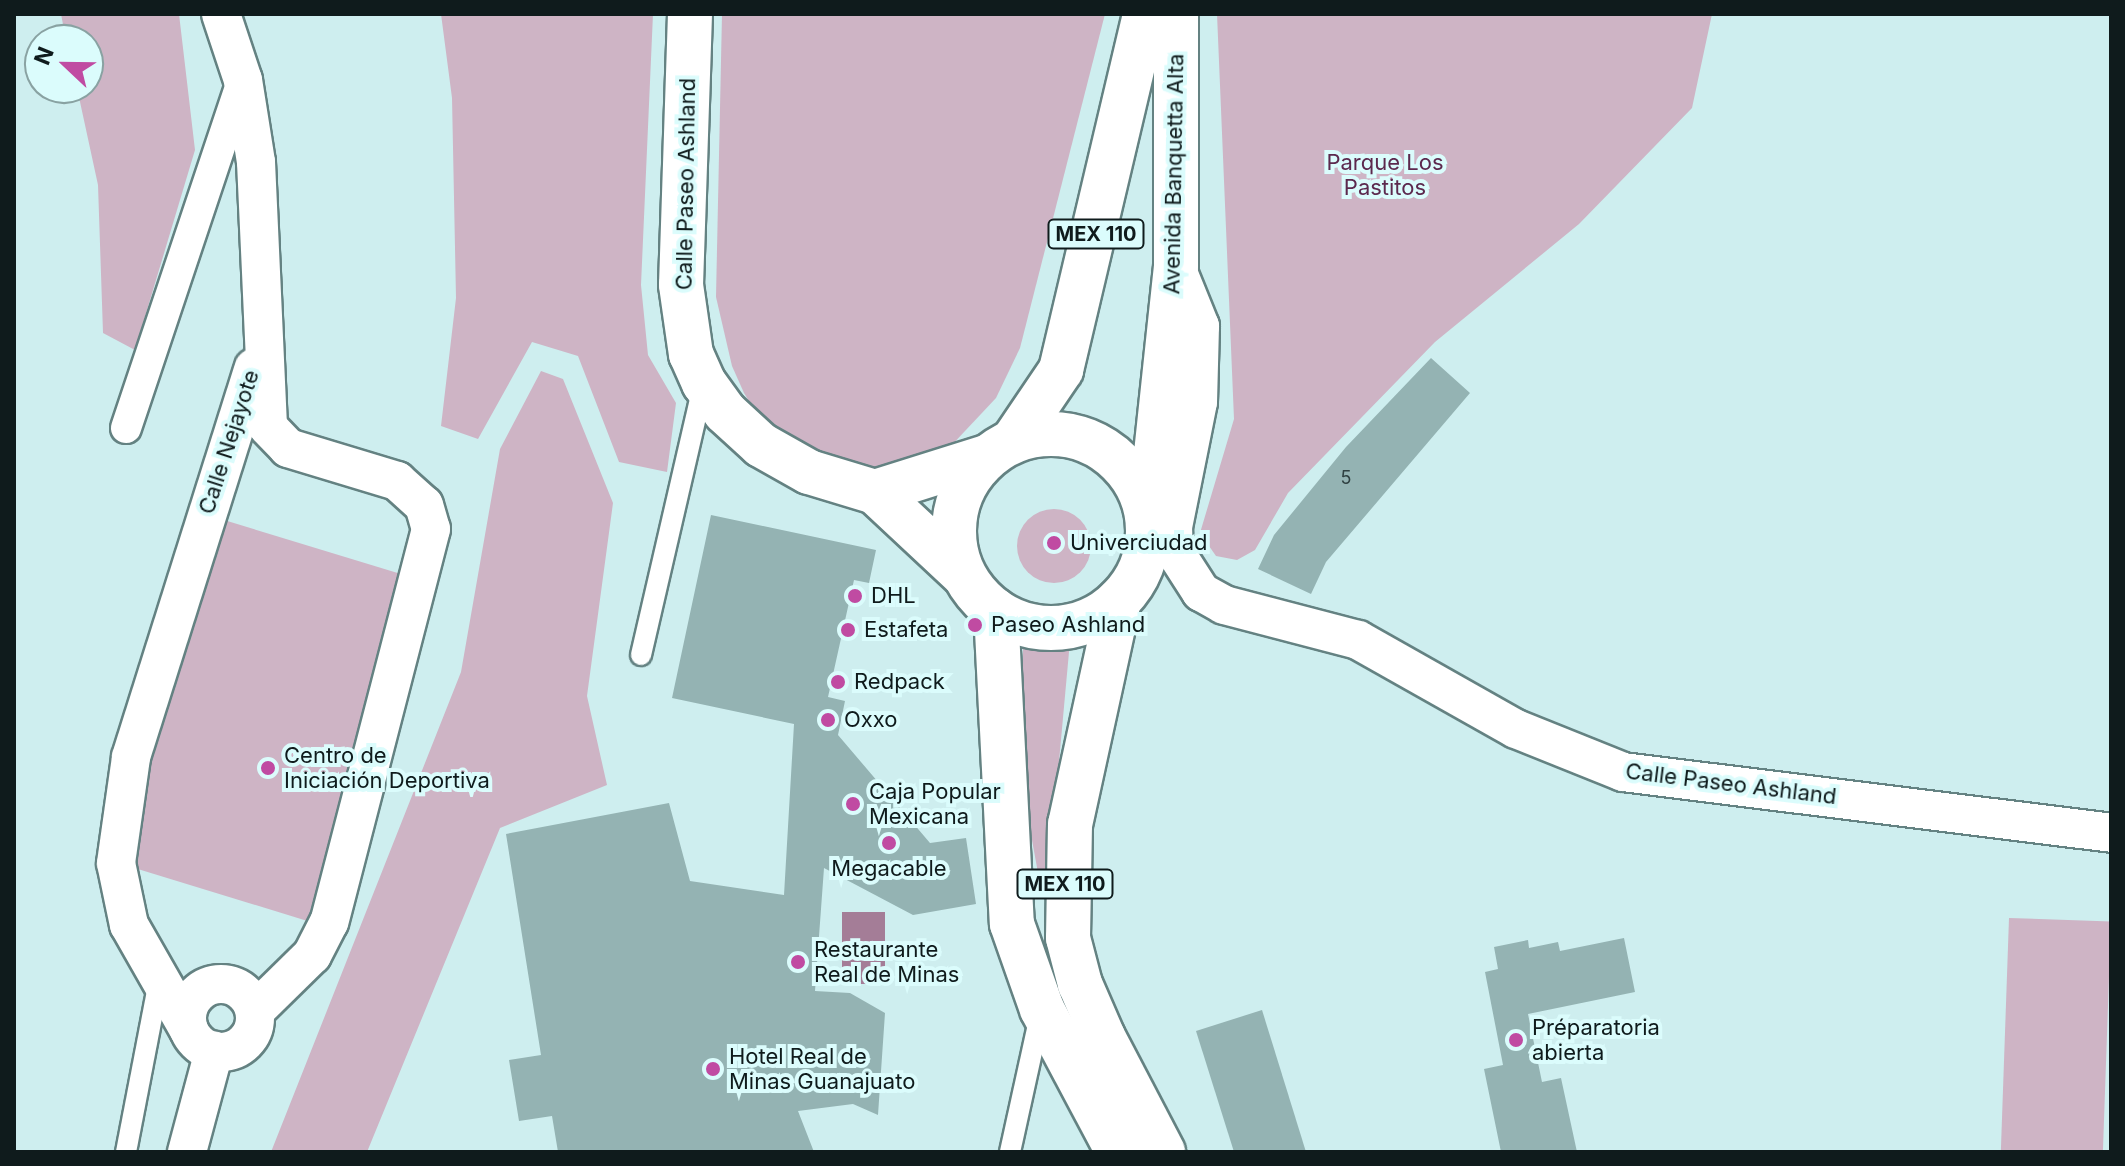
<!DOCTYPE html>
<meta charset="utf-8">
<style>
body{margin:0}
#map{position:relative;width:2125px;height:1166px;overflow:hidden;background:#ceeeef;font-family:Inter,sans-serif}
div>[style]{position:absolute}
.green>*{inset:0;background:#ceb4c5;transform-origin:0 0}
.round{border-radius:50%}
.water>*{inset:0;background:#a47d97;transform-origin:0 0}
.building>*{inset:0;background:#94b3b3}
.roads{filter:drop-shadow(2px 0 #648282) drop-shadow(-2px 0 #648282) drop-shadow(0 2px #648282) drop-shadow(0 -2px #648282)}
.service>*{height:20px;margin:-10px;padding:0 10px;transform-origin:10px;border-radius:10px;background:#fff}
.pedestrian>*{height:30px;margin:-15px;padding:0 15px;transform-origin:15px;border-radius:15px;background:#fff}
.minor>*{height:38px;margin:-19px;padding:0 19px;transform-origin:19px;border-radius:19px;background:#fff}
.minor>.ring{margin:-19px;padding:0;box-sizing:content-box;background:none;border:38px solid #fff;border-radius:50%}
.tertiary>*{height:44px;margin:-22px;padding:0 22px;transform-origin:22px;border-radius:22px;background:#fff}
.primary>*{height:44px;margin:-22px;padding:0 22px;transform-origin:22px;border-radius:22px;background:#fff}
.primary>.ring{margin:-22px;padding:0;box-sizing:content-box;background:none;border:44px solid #fff;border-radius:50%}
.dots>*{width:22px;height:22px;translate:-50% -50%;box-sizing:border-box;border:4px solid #dbfcfc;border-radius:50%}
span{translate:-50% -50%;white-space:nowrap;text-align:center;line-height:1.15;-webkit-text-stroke:8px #dbfcfc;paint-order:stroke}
.number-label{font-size:18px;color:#304142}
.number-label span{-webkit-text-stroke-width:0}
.shield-label span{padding:2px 6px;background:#dbfcfc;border:2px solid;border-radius:6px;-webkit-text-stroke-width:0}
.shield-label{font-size:20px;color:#0f1b1c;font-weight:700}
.park-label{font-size:22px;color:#5c294e}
.street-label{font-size:22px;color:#0f1b1c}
.poi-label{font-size:22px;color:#0f1b1c}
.left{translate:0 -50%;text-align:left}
.frame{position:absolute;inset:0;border:16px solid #0f1b1c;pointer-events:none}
.north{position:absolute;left:24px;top:24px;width:80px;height:80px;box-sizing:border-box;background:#dbfcfc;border:2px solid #89a2a2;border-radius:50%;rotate:292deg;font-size:22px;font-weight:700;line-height:32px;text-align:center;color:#0f1b1c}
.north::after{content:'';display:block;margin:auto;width:28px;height:36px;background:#c04ba2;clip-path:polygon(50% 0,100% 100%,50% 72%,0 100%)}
</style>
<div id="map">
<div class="green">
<div style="clip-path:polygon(61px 14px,179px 14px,195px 150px,135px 350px,103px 333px,98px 185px,77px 88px,88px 88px,88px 40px,66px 40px)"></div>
<div style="clip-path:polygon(441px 14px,653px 14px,641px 285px,648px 355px,676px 403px,667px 472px,619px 462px,578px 356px,532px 342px,478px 439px,441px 426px,456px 298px,452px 98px)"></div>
<div style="clip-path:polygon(722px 14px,1105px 14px,1020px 348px,996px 398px,950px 447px,869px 471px,821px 464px,760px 419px,744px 393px,732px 366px,716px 297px)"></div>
<div style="clip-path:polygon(1217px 14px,1712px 14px,1692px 108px,1579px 224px,1435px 342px,1288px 493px,1255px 550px,1237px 560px,1216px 556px,1200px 533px,1234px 419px)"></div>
<div style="clip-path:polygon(541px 371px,563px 379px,613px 503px,587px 696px,607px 785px,500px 828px,367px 1152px,271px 1152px,461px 672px,500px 449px)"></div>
<div class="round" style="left:1017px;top:509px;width:74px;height:74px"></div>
<div style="left:224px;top:520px;width:197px;height:359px;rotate:17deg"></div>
<div style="clip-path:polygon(1023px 638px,1070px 641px,1049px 871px,1038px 873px,1022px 785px)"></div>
<div style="left:2009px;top:918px;width:102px;height:234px;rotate:2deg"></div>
</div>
<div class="water">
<div style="left:885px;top:912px;width:72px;height:43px;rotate:90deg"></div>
</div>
<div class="building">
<div style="clip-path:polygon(1431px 358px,1470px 393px,1326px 562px,1311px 594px,1258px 569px,1274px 535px,1346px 447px)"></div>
<div style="clip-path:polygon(711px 515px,876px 550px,869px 583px,854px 580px,828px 697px,845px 701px,838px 735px,930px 843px,966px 838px,976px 904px,913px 915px,824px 868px,815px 991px,850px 993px,885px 1013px,878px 1115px,853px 1104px,798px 1111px,814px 1152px,558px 1152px,552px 1116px,519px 1121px,509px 1060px,541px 1055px,506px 834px,669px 803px,690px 881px,784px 895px,794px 724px,672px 698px)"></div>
<div style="clip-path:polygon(1624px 938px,1635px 992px,1528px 1014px,1542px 1082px,1561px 1078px,1577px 1152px,1501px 1152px,1484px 1069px,1503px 1065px,1485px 972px,1498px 969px,1494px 947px,1528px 940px,1529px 948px,1558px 942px,1560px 951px)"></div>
<div style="clip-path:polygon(1262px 1010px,1306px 1152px,1234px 1152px,1196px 1031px)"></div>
</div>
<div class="roads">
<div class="service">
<div style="left:641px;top:655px;width:275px;rotate:-77deg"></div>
<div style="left:126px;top:1152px;width:175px;rotate:-79.1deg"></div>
<div style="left:1010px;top:1152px;width:139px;rotate:-77.6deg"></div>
</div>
<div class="pedestrian">
<div style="left:126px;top:428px;width:365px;rotate:-71.5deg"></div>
</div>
<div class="minor">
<div style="left:221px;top:14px;width:70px;rotate:71.6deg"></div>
<div style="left:243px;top:80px;width:83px;rotate:81deg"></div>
<div style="left:256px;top:162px;width:265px;rotate:87.4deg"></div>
<div style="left:268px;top:427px;width:29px;rotate:46deg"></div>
<div style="left:288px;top:448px;width:114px;rotate:16.8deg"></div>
<div style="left:397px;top:481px;width:36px;rotate:42deg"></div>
<div style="left:424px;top:505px;width:25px;rotate:74deg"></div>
<div style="left:431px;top:529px;width:406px;rotate:104.5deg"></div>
<div style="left:329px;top:922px;width:37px;rotate:117deg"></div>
<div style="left:312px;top:955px;width:80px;rotate:135.5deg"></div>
<div style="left:1176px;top:267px;width:64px;rotate:67.9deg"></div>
<div style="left:1200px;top:326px;width:76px;rotate:91.5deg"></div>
<div style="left:1198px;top:402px;width:127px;rotate:101.3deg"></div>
<div style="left:1173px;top:527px;width:23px;rotate:88deg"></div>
<div style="left:1174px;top:550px;width:50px;rotate:57.3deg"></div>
<div style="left:1201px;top:592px;width:26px;rotate:29deg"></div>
<div style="left:1224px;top:605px;width:138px;rotate:14.6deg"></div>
<div style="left:1358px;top:640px;width:181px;rotate:29.4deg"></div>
<div style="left:1516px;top:729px;width:115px;rotate:21.9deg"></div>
<div style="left:1623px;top:772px;width:492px;rotate:7.1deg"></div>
<div class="ring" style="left:187px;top:984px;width:30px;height:30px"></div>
<div style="left:189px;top:1030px;width:121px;rotate:-119.7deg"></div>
<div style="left:129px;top:925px;width:63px;rotate:-101.8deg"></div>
<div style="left:116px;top:863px;width:107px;rotate:-81.9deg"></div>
<div style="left:131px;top:757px;width:408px;rotate:-72.5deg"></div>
<div style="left:187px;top:1152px;width:105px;rotate:-75deg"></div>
</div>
<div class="tertiary">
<div style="left:690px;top:14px;width:271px;rotate:91.9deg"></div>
<div style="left:681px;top:285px;width:70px;rotate:81.8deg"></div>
<div style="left:691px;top:354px;width:32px;rotate:66deg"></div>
<div style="left:704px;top:383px;width:36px;rotate:54deg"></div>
<div style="left:725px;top:412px;width:49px;rotate:42.5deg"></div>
<div style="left:761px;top:445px;width:55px;rotate:29.4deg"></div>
<div style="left:809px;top:472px;width:69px;rotate:16.9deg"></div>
<div style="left:875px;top:492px;width:120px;rotate:43deg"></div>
<div style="left:875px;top:492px;width:116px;rotate:-17.5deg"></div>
</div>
<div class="primary">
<div class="ring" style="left:954px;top:434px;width:150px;height:150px"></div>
<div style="left:1013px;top:441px;width:86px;rotate:-55.9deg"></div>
<div style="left:1061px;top:370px;width:366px;rotate:-76.7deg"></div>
<div style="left:1149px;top:519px;width:253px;rotate:-83.9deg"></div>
<div style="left:1176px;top:267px;width:253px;rotate:-90deg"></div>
<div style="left:1119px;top:600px;width:229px;rotate:102.3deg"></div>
<div style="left:1070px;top:824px;width:114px;rotate:91deg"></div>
<div style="left:1068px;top:938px;width:48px;rotate:75.4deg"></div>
<div style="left:1080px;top:984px;width:58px;rotate:66.5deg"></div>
<div style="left:1103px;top:1037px;width:130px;rotate:62.4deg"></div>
<div style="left:996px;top:611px;width:313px;rotate:87.1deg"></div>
<div style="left:1012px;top:924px;width:90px;rotate:70.6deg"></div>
<div style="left:1042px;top:1009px;width:162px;rotate:62deg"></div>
</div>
</div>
<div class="dots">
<div style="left:1054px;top:543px;background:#c04ba2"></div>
<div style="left:855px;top:596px;background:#c04ba2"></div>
<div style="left:975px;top:625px;background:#c04ba2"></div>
<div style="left:848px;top:630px;background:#c04ba2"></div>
<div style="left:838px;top:682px;background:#c04ba2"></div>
<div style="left:828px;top:720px;background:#c04ba2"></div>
<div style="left:268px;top:768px;background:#c04ba2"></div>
<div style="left:853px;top:804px;background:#c04ba2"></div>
<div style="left:889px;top:843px;background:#c04ba2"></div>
<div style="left:798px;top:962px;background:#c04ba2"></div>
<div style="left:1516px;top:1040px;background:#c04ba2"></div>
<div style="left:713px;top:1069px;background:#c04ba2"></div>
</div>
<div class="number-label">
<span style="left:1346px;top:478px">5</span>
</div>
<div class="shield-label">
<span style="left:1096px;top:234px">MEX 110</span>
<span style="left:1065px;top:884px">MEX 110</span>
</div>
<div class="park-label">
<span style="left:1385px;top:175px">Parque Los<br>Pastitos</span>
</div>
<div class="street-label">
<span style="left:1174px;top:174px;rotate:-89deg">Avenida Banquetta Alta</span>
<span style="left:686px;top:184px;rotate:-89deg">Calle Paseo Ashland</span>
<span style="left:229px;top:442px;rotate:-72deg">Calle Nejayote</span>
<span style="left:1731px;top:784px;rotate:7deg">Calle Paseo Ashland</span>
</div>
<div class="poi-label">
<span class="left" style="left:1070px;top:543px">Univerciudad</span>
<span class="left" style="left:871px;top:596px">DHL</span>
<span class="left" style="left:991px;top:625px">Paseo Ashland</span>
<span class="left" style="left:864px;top:630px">Estafeta</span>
<span class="left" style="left:854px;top:682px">Redpack</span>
<span class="left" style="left:844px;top:720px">Oxxo</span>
<span class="left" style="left:284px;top:768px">Centro de<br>Iniciación Deportiva</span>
<span class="left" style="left:869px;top:804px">Caja Popular<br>Mexicana</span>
<span style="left:889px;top:869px">Megacable</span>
<span class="left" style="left:814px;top:962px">Restaurante<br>Real de Minas</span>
<span class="left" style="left:1532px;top:1040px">Préparatoria<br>abierta</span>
<span class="left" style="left:729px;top:1069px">Hotel Real de<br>Minas Guanajuato</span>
</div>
<div class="frame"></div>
<div class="north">N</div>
</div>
